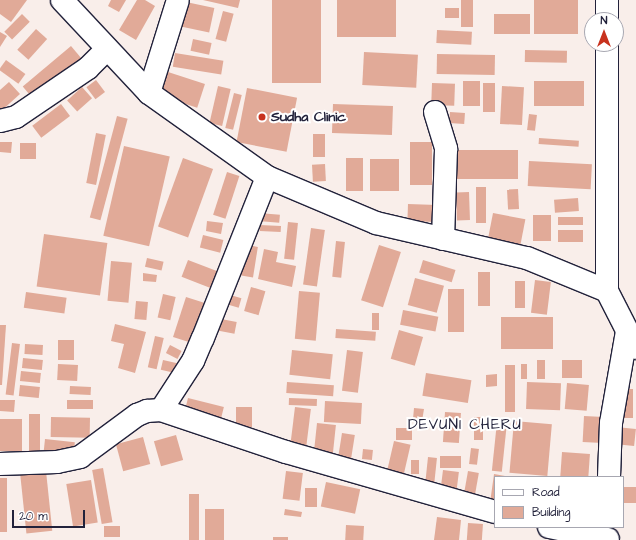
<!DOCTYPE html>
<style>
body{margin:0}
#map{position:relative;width:636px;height:540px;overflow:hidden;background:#f9eeea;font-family:"Architects Daughter",sans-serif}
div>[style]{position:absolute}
.building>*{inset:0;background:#e1aa98;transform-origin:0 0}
.roads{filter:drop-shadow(1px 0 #22223b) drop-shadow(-1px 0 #22223b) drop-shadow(0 1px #22223b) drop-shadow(0 -1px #22223b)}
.minor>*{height:22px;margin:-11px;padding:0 11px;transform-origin:11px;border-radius:11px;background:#fff}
.dots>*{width:11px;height:11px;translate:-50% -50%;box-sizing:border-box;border:2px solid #fff;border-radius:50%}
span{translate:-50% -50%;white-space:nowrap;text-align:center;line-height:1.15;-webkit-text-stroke:4px #fff;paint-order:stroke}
.poi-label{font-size:14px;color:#22223b;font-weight:700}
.left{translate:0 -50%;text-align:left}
.neighbourhood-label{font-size:15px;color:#22223b;letter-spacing:1px}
.legend{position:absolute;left:494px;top:476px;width:130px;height:52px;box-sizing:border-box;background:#fff;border:1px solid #a7a7b1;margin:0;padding:5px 7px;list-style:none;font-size:12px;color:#22223b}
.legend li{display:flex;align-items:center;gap:8px;height:20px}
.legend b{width:20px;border:1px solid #a7a7b1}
.north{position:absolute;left:584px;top:12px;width:40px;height:40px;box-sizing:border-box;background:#fff;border:1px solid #a7a7b1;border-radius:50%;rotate:0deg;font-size:11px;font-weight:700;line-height:16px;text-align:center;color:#22223b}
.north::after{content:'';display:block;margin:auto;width:14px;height:18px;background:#c8321e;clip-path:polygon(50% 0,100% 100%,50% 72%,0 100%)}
.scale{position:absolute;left:12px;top:510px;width:73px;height:18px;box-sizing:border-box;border:2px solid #22223b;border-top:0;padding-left:5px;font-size:12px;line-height:14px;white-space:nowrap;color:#22223b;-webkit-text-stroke:3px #fff;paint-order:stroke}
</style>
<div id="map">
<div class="building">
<div style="clip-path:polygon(0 0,27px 0,11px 22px,0 14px)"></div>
<div style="clip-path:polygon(111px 0,126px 0,119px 12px,108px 6px)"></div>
<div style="clip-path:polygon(137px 0,145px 0,155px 6px,136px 40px,119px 30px)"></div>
<div style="clip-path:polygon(203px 0,240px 0,238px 8px)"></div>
<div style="left:272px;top:0;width:49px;height:83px"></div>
<div style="left:337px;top:0;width:59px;height:37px"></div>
<div style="left:461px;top:0;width:12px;height:27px"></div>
<div style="left:534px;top:0;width:44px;height:34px"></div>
<div style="left:186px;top:2px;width:29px;height:25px;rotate:12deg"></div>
<div style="left:445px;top:8px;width:14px;height:10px"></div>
<div style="left:223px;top:11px;width:11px;height:29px;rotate:15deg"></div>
<div style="left:22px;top:14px;width:11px;height:25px;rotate:45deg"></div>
<div style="left:494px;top:14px;width:36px;height:20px"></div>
<div style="left:36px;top:29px;width:15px;height:28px;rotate:42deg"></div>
<div style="left:437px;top:30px;width:35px;height:13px;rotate:3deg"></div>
<div style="clip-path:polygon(0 32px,7px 36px,0 47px)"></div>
<div style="left:193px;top:39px;width:19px;height:12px;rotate:12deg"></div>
<div style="left:71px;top:46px;width:17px;height:63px;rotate:50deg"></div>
<div style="left:525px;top:50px;width:42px;height:12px;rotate:1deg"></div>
<div style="left:364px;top:52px;width:54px;height:33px;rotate:3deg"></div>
<div style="left:175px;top:53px;width:49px;height:14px;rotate:9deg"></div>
<div style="left:437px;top:54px;width:58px;height:20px;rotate:1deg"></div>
<div style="left:6px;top:60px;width:24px;height:12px;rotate:36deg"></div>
<div style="left:165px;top:71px;width:42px;height:25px;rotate:18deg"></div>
<div style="left:96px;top:80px;width:15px;height:12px;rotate:53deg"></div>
<div style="left:463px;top:81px;width:17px;height:25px"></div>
<div style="left:534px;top:81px;width:50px;height:25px"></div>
<div style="clip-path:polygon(9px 82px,20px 94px,0 112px,0 90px)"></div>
<div style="left:432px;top:83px;width:23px;height:22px;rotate:2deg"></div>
<div style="left:483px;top:83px;width:12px;height:29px"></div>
<div style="left:218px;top:86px;width:13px;height:38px;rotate:13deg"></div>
<div style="left:502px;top:86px;width:22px;height:38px;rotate:3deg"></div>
<div style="left:82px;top:87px;width:15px;height:20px;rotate:48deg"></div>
<div style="left:247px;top:88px;width:51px;height:55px;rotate:11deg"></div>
<div style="left:234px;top:93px;width:8px;height:36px;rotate:14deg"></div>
<div style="left:61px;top:104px;width:15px;height:36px;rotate:53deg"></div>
<div style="left:333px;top:104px;width:60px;height:29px;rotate:2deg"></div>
<div style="left:450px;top:112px;width:15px;height:11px;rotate:4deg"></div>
<div style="left:529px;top:114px;width:8px;height:16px;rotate:7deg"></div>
<div style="left:117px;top:116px;width:11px;height:105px;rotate:15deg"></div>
<div style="left:96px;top:133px;width:10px;height:51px;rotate:11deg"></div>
<div style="left:325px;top:134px;width:23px;height:12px;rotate:90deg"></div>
<div style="left:539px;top:138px;width:40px;height:6px;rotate:4deg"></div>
<div style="clip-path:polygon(0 142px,12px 142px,11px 153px,0 152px)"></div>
<div style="left:410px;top:142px;width:22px;height:43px"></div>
<div style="left:20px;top:143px;width:16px;height:16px"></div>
<div style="left:124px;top:146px;width:47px;height:92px;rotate:13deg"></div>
<div style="left:457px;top:150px;width:61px;height:29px"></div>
<div style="left:183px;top:158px;width:32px;height:73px;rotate:20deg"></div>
<div style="left:346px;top:158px;width:17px;height:33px"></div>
<div style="left:370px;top:159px;width:29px;height:32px"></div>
<div style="left:529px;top:161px;width:63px;height:25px;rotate:3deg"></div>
<div style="left:325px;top:164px;width:17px;height:13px;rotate:87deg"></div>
<div style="left:227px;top:172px;width:13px;height:45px;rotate:18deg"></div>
<div style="left:476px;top:187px;width:10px;height:36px"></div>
<div style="left:518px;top:189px;width:20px;height:11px;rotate:87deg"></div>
<div style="left:469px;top:192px;width:28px;height:13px;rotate:88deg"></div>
<div style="left:578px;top:198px;width:13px;height:24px;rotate:86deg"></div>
<div style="left:408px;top:204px;width:29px;height:17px;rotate:2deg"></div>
<div style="left:259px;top:213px;width:21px;height:8px;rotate:5deg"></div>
<div style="left:493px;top:213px;width:33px;height:27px;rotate:11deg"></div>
<div style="left:533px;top:215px;width:18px;height:26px"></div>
<div style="left:583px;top:217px;width:8px;height:25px;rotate:90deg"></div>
<div style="clip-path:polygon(207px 221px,223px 223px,221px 234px,206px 231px)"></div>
<div style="left:288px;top:222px;width:10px;height:37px;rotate:6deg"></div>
<div style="left:260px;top:225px;width:21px;height:6px;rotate:3deg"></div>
<div style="left:311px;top:228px;width:14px;height:57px;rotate:8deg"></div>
<div style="left:558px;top:230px;width:25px;height:12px"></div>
<div style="left:44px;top:234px;width:64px;height:53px;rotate:8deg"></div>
<div style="left:203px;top:235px;width:21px;height:13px;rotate:14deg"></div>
<div style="left:336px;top:241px;width:9px;height:36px;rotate:6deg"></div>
<div style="left:246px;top:245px;width:12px;height:31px;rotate:9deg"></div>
<div style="left:379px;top:245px;width:23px;height:58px;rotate:18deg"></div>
<div style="clip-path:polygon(264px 249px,278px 252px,276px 262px,296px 266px,292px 287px,258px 279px)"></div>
<div style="left:147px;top:258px;width:17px;height:9px;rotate:13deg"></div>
<div style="left:188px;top:260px;width:33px;height:18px;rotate:21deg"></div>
<div style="left:423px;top:260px;width:34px;height:13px;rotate:17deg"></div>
<div style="left:111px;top:261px;width:21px;height:40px;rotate:5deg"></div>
<div style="left:478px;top:272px;width:12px;height:34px"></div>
<div style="clip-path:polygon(143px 273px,157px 275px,156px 282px,143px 281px)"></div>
<div style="left:415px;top:278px;width:30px;height:28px;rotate:15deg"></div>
<div style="left:535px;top:280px;width:16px;height:33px;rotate:7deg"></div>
<div style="left:515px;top:281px;width:10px;height:27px"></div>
<div style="left:251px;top:287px;width:15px;height:25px;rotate:16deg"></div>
<div style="left:448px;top:289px;width:16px;height:43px"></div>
<div style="left:299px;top:291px;width:21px;height:48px;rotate:5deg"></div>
<div style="left:26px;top:292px;width:41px;height:16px;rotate:8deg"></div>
<div style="left:163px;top:294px;width:13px;height:24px;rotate:13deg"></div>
<div style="left:227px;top:294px;width:15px;height:10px;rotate:16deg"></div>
<div style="left:186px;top:297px;width:19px;height:42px;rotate:18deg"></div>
<div style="left:136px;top:301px;width:12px;height:18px;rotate:5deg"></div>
<div style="left:403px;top:310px;width:36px;height:15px;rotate:11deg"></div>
<div style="left:372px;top:313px;width:7px;height:17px"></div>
<div style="left:501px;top:317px;width:52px;height:32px"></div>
<div style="left:221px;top:319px;width:16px;height:12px;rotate:11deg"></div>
<div style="clip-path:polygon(115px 324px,146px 332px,135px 373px,118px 368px,124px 344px,111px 341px)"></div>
<div style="clip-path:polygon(0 325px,6px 325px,2px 385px,0 385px)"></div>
<div style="left:336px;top:329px;width:40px;height:9px;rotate:4deg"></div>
<div style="left:399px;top:330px;width:25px;height:30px;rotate:16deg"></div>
<div style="left:155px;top:336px;width:9px;height:32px;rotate:13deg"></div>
<div style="left:58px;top:340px;width:16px;height:20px"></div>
<div style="left:12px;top:343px;width:8px;height:52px;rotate:7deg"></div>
<div style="left:25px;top:344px;width:18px;height:10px;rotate:3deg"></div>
<div style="left:170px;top:345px;width:13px;height:9px;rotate:27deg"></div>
<div style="left:292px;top:350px;width:41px;height:25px;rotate:6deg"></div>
<div style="left:347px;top:350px;width:16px;height:41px;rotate:7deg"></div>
<div style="left:23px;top:358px;width:20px;height:10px;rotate:6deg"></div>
<div style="left:163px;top:360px;width:17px;height:10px;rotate:13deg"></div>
<div style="left:537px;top:360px;width:8px;height:19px"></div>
<div style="left:562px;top:360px;width:20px;height:18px"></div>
<div style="left:58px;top:364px;width:20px;height:16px;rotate:3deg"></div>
<div style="left:521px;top:364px;width:6px;height:15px"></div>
<div style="left:505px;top:365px;width:10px;height:47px"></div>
<div style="left:21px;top:371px;width:20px;height:10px;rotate:6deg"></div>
<div style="left:426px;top:373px;width:46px;height:23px;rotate:9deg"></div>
<div style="clip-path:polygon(497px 374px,497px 386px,486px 387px,486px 375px)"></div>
<div style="left:287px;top:382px;width:47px;height:11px;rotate:4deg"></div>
<div style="left:527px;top:382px;width:34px;height:27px;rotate:2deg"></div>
<div style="left:567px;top:383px;width:22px;height:26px;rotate:5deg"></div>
<div style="left:20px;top:385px;width:20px;height:11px;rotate:6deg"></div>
<div style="left:70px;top:386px;width:21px;height:8px;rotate:3deg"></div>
<div style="left:618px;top:389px;width:15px;height:29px"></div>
<div style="left:188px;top:398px;width:37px;height:13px;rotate:14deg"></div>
<div style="left:289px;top:398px;width:28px;height:7px;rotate:2deg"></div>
<div style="clip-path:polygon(0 400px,15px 400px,14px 412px,0 411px)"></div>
<div style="left:67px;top:400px;width:26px;height:9px"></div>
<div style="left:325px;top:401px;width:37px;height:21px;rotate:3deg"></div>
<div style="left:236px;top:407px;width:16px;height:20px"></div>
<div style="left:295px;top:407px;width:16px;height:40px;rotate:7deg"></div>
<div style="clip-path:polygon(414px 408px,424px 409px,422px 421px,413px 419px)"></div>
<div style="left:445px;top:412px;width:16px;height:30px;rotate:4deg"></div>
<div style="left:29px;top:414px;width:11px;height:38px"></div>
<div style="left:584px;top:416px;width:20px;height:26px;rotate:3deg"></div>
<div style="left:51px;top:417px;width:39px;height:20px;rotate:1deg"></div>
<div style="left:474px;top:417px;width:9px;height:23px"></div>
<div style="left:0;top:419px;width:22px;height:32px"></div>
<div style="left:514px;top:421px;width:38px;height:52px;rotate:5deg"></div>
<div style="left:497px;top:422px;width:10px;height:49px;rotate:6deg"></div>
<div style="left:317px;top:423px;width:19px;height:31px;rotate:6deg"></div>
<div style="left:616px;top:427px;width:20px;height:17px;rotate:6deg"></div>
<div style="left:396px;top:428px;width:16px;height:12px"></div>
<div style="left:342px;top:433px;width:13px;height:26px;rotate:9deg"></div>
<div style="left:176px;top:435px;width:26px;height:23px;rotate:74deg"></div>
<div style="left:143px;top:437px;width:28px;height:28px;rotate:75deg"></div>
<div style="left:45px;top:439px;width:30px;height:12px;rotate:6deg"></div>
<div style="left:394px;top:441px;width:17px;height:33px;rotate:13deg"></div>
<div style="left:471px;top:448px;width:8px;height:16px;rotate:7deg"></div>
<div style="left:363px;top:449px;width:10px;height:10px;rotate:6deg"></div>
<div style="left:562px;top:452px;width:28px;height:25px;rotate:4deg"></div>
<div style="left:461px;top:456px;width:12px;height:21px;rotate:90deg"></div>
<div style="left:428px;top:457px;width:9px;height:28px;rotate:6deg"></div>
<div style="left:411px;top:460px;width:8px;height:14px"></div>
<div style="left:103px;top:468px;width:55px;height:11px;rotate:80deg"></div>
<div style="left:443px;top:470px;width:16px;height:20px;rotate:7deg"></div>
<div style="left:46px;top:471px;width:60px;height:26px;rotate:84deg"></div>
<div style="left:286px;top:471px;width:17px;height:28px;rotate:7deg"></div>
<div style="left:468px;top:471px;width:11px;height:22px;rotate:10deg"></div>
<div style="clip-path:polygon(494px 474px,505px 476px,495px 477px,495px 504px,490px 503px)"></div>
<div style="left:0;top:478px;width:7px;height:54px"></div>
<div style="left:91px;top:480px;width:43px;height:25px;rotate:81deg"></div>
<div style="left:326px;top:482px;width:35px;height:25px;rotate:12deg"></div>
<div style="left:623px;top:487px;width:13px;height:16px"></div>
<div style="left:305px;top:488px;width:12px;height:19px"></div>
<div style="left:189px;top:494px;width:10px;height:46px"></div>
<div style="left:205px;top:509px;width:19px;height:31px"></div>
<div style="clip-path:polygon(285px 509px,302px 512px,301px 517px,284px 515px)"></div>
<div style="clip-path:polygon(437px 517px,461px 520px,459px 540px,434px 540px)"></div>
<div style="left:468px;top:523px;width:15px;height:17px;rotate:4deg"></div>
<div style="left:346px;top:525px;width:18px;height:15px;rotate:3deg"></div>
<div style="left:104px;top:526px;width:16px;height:11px"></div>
<div style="left:273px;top:537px;width:15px;height:3px"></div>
</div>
<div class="roads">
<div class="minor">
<div style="left:62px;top:0;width:127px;rotate:46.9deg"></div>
<div style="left:149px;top:93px;width:145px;rotate:35.4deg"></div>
<div style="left:267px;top:177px;width:118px;rotate:22.9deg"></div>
<div style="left:376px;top:223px;width:155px;rotate:13.1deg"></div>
<div style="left:527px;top:258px;width:87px;rotate:22.4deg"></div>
<div style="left:607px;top:291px;width:64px;rotate:63deg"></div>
<div style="left:607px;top:0;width:20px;rotate:90deg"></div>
<div style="left:607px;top:44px;width:247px;rotate:90deg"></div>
<div style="left:149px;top:93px;width:97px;rotate:-72.7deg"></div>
<div style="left:435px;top:112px;width:39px;rotate:73deg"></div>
<div style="left:446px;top:149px;width:90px;rotate:91.9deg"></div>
<div style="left:0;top:121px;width:16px;rotate:-14deg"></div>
<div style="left:16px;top:117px;width:87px;rotate:-34.2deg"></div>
<div style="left:88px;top:68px;width:27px;rotate:-45deg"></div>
<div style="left:161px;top:410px;width:59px;rotate:-56.9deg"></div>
<div style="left:193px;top:361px;width:25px;rotate:-67deg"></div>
<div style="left:203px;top:338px;width:173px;rotate:-68.3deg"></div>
<div style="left:0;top:464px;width:57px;rotate:-2deg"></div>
<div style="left:57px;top:462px;width:24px;rotate:-12deg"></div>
<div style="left:80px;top:457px;width:71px;rotate:-36.4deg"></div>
<div style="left:137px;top:415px;width:11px;rotate:-22deg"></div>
<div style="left:147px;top:411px;width:14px;rotate:-4deg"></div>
<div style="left:161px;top:410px;width:132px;rotate:18.6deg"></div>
<div style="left:286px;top:452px;width:217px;rotate:16deg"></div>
<div style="left:609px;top:477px;width:54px;rotate:-87.9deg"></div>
<div style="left:611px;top:423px;width:93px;rotate:-80.1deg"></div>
<div style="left:549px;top:527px;width:60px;rotate:11.5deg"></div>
</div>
</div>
<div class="dots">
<div style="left:262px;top:117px;background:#c8321e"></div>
</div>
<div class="poi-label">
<span class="left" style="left:271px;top:117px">Sudha Clinic</span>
</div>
<div class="neighbourhood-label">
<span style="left:465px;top:425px">DEVUNI CHERU</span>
</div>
<ul class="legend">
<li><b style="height:5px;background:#fff"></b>Road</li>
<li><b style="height:11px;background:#e1aa98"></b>Building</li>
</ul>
<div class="north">N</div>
<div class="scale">20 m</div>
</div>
